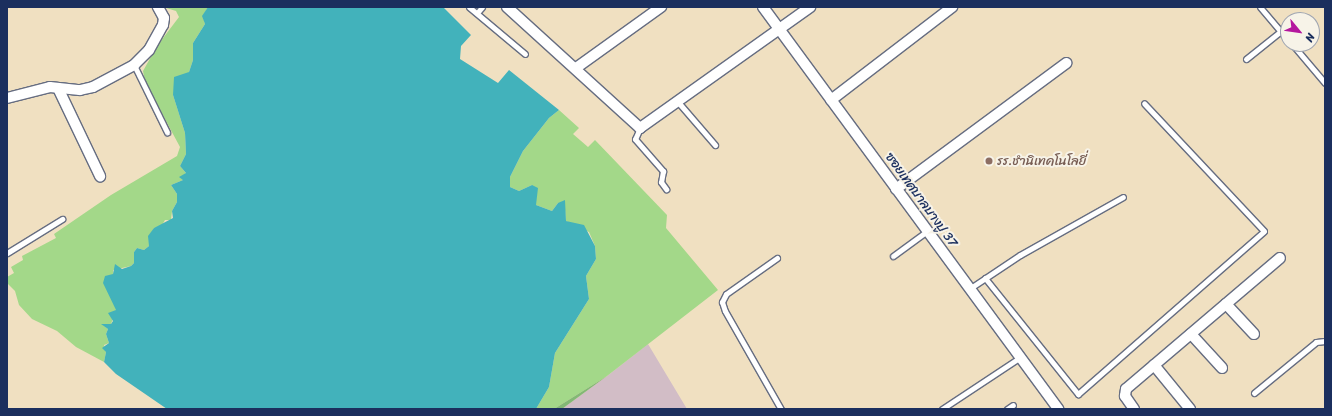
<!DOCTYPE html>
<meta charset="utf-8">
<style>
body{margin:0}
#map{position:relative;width:1332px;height:416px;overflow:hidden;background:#f0e0c1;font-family:Sriracha,"Playpen Sans Thai",sans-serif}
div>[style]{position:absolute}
.industrial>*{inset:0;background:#d2bdc6}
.green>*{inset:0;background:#a3d889}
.forest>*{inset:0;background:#82b875}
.water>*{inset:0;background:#42b2bb}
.roads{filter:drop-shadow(1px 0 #666d81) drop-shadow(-1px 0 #666d81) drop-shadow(0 1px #666d81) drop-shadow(0 -1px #666d81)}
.service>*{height:5px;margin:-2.5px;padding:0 2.5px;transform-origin:2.5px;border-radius:2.5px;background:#fff}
.minor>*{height:10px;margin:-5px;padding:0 5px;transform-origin:5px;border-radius:5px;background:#fff}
.dots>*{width:11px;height:11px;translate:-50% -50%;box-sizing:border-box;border:2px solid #f7f3e8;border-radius:50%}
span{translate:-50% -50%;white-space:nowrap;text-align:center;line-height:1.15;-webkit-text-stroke:4px #f7f3e8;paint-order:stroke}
.education-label{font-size:13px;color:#785e54}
.left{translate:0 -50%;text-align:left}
.street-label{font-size:13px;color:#1b2f5e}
.frame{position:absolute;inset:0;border:8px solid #1b2f5e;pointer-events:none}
.north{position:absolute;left:1280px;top:12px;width:40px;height:40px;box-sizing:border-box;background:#f7f3e8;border:1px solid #9fa5b1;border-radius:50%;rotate:119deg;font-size:11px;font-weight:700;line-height:16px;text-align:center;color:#1b2f5e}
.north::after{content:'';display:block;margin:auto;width:14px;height:18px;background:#b5179e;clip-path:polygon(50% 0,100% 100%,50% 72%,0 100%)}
</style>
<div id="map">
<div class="industrial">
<div style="clip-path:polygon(648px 344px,687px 409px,562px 409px,607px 376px)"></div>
</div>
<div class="green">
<div style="clip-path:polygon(163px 7px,208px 7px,203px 16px,205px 24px,193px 43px,193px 60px,189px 72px,173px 95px,185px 133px,186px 154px,180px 166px,186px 173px,183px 180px,171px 185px,177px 194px,177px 202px,172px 211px,171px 220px,165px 220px,161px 227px,154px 228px,149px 246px,144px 250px,137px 248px,134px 252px,134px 263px,131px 266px,113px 270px,116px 310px,111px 324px,102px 324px,108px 329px,106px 334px,109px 343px,104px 345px,106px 352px,104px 362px,76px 347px,57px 331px,32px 319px,19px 305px,15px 291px,7px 283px,7px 277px,14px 273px,11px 267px,23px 260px,22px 256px,56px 238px,54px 234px,111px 195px,177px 156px,180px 147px,145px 82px,143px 71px,157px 46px,179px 17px,176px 11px)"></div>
<div style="clip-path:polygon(559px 110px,579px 128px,573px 134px,588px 147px,595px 140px,667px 215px,666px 228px,718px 290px,607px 376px,554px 409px,536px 409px,549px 387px,555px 353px,589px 299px,586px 276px,596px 259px,595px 246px,589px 232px,566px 221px,565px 210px,558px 203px,552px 211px,536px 205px,532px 185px,519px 191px,510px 187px,510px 177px,523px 151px,549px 118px)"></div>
</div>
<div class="forest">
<div style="clip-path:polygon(607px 376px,562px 409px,554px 409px)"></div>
</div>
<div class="water">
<div style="clip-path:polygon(208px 7px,443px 7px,471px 35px,461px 46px,460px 59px,498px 83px,509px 70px,559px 110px,549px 118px,523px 151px,510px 177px,510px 187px,519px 191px,532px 185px,538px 188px,536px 205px,552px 211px,558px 203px,565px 200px,566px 221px,584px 225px,595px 246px,596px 259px,586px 276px,589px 299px,555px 353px,549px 387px,536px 409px,167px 409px,116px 374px,104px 362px,106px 352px,102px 348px,109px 343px,106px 334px,108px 329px,101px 324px,111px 324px,113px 321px,108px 313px,116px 310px,103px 283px,105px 276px,113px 274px,115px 264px,122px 269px,131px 266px,134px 263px,134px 252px,137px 248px,144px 250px,149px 246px,148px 236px,154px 228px,173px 218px,172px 211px,177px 202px,177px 194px,171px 185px,183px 180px,179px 177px,186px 173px,180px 166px,186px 154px,185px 133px,173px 95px,174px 77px,189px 72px,193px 60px,193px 43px,205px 24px,202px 16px)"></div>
</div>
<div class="roads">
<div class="service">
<div style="left:469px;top:7px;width:73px;rotate:40deg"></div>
<div style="left:1260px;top:7px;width:43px;rotate:49.7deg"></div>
<div style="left:477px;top:13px;width:8px;rotate:-50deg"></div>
<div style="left:1292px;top:44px;width:51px;rotate:49.8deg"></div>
<div style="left:1246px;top:59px;width:45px;rotate:-38.7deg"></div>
<div style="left:134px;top:65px;width:75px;rotate:63.8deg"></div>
<div style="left:678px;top:102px;width:57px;rotate:49.3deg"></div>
<div style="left:640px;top:128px;width:12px;rotate:114deg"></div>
<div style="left:635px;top:139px;width:43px;rotate:48.8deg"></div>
<div style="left:663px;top:171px;width:11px;rotate:100deg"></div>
<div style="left:661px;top:182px;width:9px;rotate:54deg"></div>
<div style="left:7px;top:253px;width:65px;rotate:-31.7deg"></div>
<div style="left:893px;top:256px;width:42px;rotate:-36.3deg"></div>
<div style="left:777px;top:258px;width:62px;rotate:144.8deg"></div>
<div style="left:726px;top:294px;width:9px;rotate:117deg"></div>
<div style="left:722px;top:302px;width:9px;rotate:72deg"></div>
<div style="left:725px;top:311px;width:113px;rotate:60.3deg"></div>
<div style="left:985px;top:278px;width:149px;rotate:51.3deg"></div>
<div style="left:1078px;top:394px;width:247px;rotate:-41.2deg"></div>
<div style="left:1264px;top:231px;width:175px;rotate:-133.2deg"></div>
<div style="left:969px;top:289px;width:61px;rotate:-33.7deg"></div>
<div style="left:1020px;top:255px;width:118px;rotate:-29.4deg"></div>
<div style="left:1254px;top:393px;width:80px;rotate:-39.4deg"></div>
<div style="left:1316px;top:342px;width:9px;rotate:-6deg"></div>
<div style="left:942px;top:409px;width:92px;rotate:-33.5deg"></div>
<div style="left:1007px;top:409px;width:7px;rotate:-34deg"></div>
</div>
<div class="minor">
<div style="left:507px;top:7px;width:180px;rotate:42.3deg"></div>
<div style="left:640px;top:128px;width:209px;rotate:-35.4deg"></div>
<div style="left:763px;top:7px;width:499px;rotate:53.7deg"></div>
<div style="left:576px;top:68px;width:105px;rotate:-35.7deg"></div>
<div style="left:58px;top:88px;width:98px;rotate:64.5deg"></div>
<div style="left:7px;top:98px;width:44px;rotate:-14.3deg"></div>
<div style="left:50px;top:87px;width:30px;rotate:6deg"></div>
<div style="left:80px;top:90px;width:13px;rotate:-13deg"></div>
<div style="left:93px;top:87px;width:47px;rotate:-28.2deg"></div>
<div style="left:134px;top:65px;width:21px;rotate:-45deg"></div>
<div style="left:149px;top:50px;width:29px;rotate:-61deg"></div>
<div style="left:163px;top:25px;width:7px;rotate:-82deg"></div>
<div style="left:164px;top:18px;width:13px;rotate:-119deg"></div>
<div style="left:831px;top:100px;width:153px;rotate:-37.5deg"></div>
<div style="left:896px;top:189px;width:212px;rotate:-36.5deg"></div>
<div style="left:1226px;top:304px;width:41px;rotate:47deg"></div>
<div style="left:1191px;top:334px;width:46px;rotate:47.6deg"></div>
<div style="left:1154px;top:365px;width:57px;rotate:50.7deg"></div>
<div style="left:1134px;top:409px;width:16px;rotate:-125deg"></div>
<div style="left:1125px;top:396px;width:7px;rotate:-82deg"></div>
<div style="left:1126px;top:389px;width:202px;rotate:-40.4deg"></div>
</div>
</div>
<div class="dots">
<div style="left:989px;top:161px;background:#8d6e63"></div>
</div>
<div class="education-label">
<span class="left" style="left:997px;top:161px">รร.ชำนิเทคโนโลยี่</span>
</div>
<div class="street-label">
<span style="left:921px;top:200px;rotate:54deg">ซอยเทศบาลบางปู 37</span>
</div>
<div class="frame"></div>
<div class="north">N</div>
</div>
